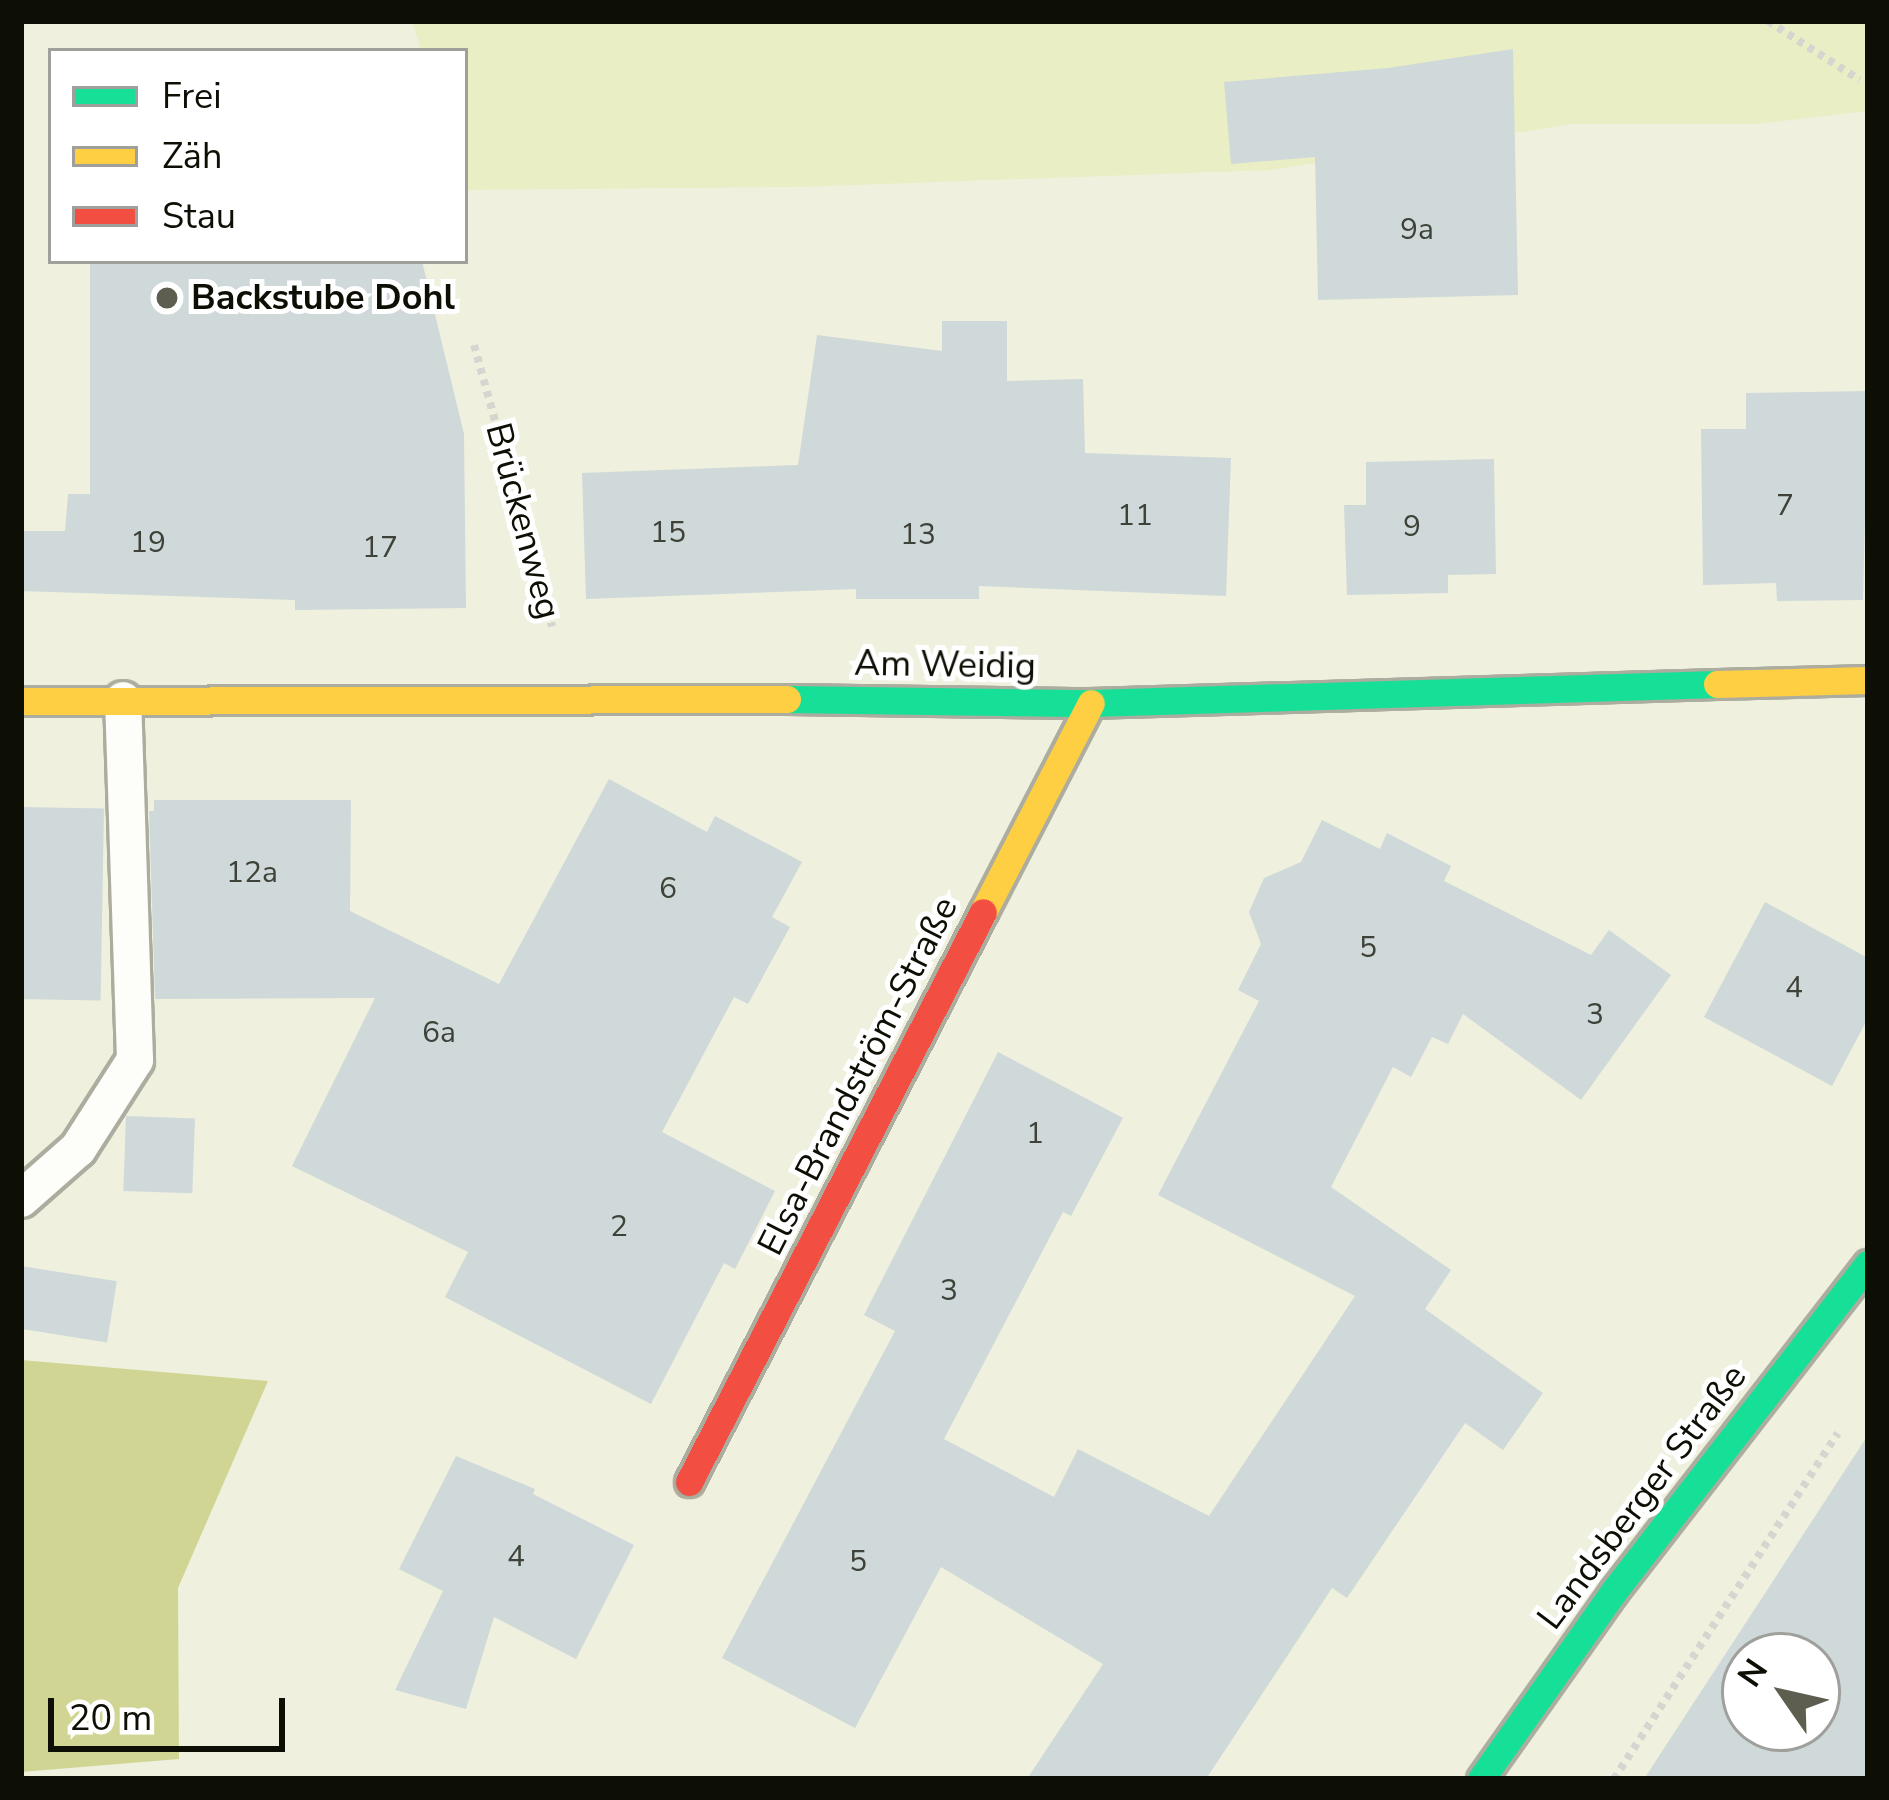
<!DOCTYPE html>
<meta charset="utf-8">
<style>
body{margin:0}
#map{position:relative;width:1889px;height:1800px;overflow:hidden;background:#eff0de;font-family:"Nunito Sans",sans-serif}
div>[style]{position:absolute}
.green>*{inset:0;background:#eaeec4}
.forest>*{inset:0;background:#d1d594}
.building>*{inset:0;background:#cfd9d9;transform-origin:0 0}
.path>*{height:8px;margin-top:-4px;transform-origin:0;background:repeating-linear-gradient(90deg,#d6d6d1 0 6px,transparent 0 12px)}
.roads{filter:drop-shadow(3px 0 #acad9f) drop-shadow(-3px 0 #acad9f) drop-shadow(0 3px #acad9f) drop-shadow(0 -3px #acad9f)}
.lane>*{height:36px;margin:-18px;padding:0 18px;transform-origin:18px;border-radius:18px;background:#fdfdfa}
.fast>*{height:27px;margin:-13.5px;padding:0 13.5px;transform-origin:13.5px;border-radius:13.5px;background:#16e098}
.slow>*{height:27px;margin:-13.5px;padding:0 13.5px;transform-origin:13.5px;border-radius:13.5px;background:#ffcf43}
.jam>*{height:27px;margin:-13.5px;padding:0 13.5px;transform-origin:13.5px;border-radius:13.5px;background:#f24e42}
.dots>*{width:33px;height:33px;translate:-50% -50%;box-sizing:border-box;border:6px solid #fff;border-radius:50%}
span{translate:-50% -50%;white-space:nowrap;text-align:center;line-height:1.15;-webkit-text-stroke:10px #fff;paint-order:stroke}
.number-label{font-size:30px;color:#3e4239}
.number-label span{-webkit-text-stroke-width:0}
.poi-label{font-size:36px;color:#0e0f04;font-weight:700}
.left{translate:0 -50%;text-align:left}
.street-label{font-size:36px;color:#0e0f04}
.frame{position:absolute;inset:0;border:24px solid #0e0f04;pointer-events:none}
.legend{position:absolute;left:48px;top:48px;width:420px;height:216px;box-sizing:border-box;background:#fff;border:3px solid #9f9f9b;margin:0;padding:15px 21px;list-style:none;font-size:36px;color:#0e0f04}
.legend li{display:flex;align-items:center;gap:24px;height:60px}
.legend b{width:60px;border:3px solid #9f9f9b}
.north{position:absolute;left:1721px;top:1632px;width:120px;height:120px;box-sizing:border-box;background:#fff;border:3px solid #9f9f9b;border-radius:50%;rotate:304deg;font-size:33px;font-weight:700;line-height:48px;text-align:center;color:#0e0f04}
.north::after{content:'';display:block;margin:auto;width:42px;height:54px;background:#5d5e50;clip-path:polygon(50% 0,100% 100%,50% 72%,0 100%)}
.scale{position:absolute;left:48px;top:1698px;width:237px;height:54px;box-sizing:border-box;border:6px solid #0e0f04;border-top:0;padding-left:15px;font-size:36px;line-height:42px;white-space:nowrap;color:#0e0f04;-webkit-text-stroke:9px #fff;paint-order:stroke}
</style>
<div id="map">
<div class="green">
<div style="clip-path:polygon(412px 21px,1868px 21px,1868px 111px,1757px 124px,1573px 124px,1270px 170px,800px 187px,465px 190px,465px 51px,421px 51px)"></div>
</div>
<div class="forest">
<div style="clip-path:polygon(21px 1360px,268px 1381px,178px 1588px,179px 1759px,21px 1772px)"></div>
</div>
<div class="building">
<div style="clip-path:polygon(1513px 49px,1518px 295px,1318px 300px,1315px 157px,1231px 164px,1224px 82px,1388px 68px)"></div>
<div style="clip-path:polygon(90px 261px,422px 261px,464px 434px,466px 608px,295px 610px,295px 600px,21px 591px,21px 531px,65px 531px,68px 494px,90px 494px)"></div>
<div style="clip-path:polygon(942px 321px,1007px 321px,1007px 381px,1083px 379px,1085px 453px,1231px 458px,1226px 596px,979px 586px,979px 599px,856px 599px,856px 589px,586px 599px,582px 473px,798px 465px,817px 335px,942px 351px)"></div>
<div style="clip-path:polygon(1868px 391px,1863px 600px,1777px 601px,1776px 583px,1703px 585px,1701px 429px,1746px 429px,1746px 393px)"></div>
<div style="clip-path:polygon(1494px 459px,1496px 574px,1448px 575px,1448px 593px,1347px 595px,1344px 505px,1366px 505px,1366px 462px)"></div>
<div style="clip-path:polygon(609px 779px,707px 832px,715px 816px,802px 862px,772px 917px,790px 927px,748px 1004px,734px 997px,662px 1132px,775px 1191px,735px 1269px,724px 1263px,651px 1404px,445px 1297px,468px 1252px,292px 1166px,375px 998px,155px 999px,149px 811px,154px 811px,154px 800px,351px 800px,350px 911px,499px 984px)"></div>
<div style="left:21px;top:807px;width:83px;height:192px;rotate:1deg"></div>
<div style="clip-path:polygon(1322px 820px,1380px 849px,1387px 833px,1451px 866px,1444px 881px,1591px 955px,1609px 930px,1671px 975px,1581px 1100px,1463px 1014px,1448px 1044px,1432px 1037px,1411px 1077px,1393px 1067px,1331px 1187px,1451px 1270px,1425px 1309px,1543px 1393px,1503px 1450px,1465px 1423px,1347px 1598px,1332px 1588px,1206px 1779px,1027px 1779px,1103px 1664px,941px 1567px,855px 1728px,722px 1658px,895px 1331px,864px 1315px,998px 1052px,1123px 1118px,1071px 1216px,1063px 1212px,944px 1439px,1054px 1497px,1078px 1449px,1209px 1516px,1355px 1296px,1158px 1195px,1259px 1001px,1238px 990px,1261px 944px,1249px 912px,1264px 878px,1301px 862px)"></div>
<div style="clip-path:polygon(1765px 902px,1868px 958px,1868px 1018px,1832px 1086px,1704px 1017px)"></div>
<div style="left:126px;top:1116px;width:69px;height:75px;rotate:2deg"></div>
<div style="left:21px;top:1266px;width:97px;height:62px;rotate:9deg"></div>
<div style="clip-path:polygon(evenodd,1868px 1435px,1868px 1779px,1644px 1779px,1868px 1435px,1745px 1656px,1817px 1656px,1817px 1728px,1745px 1728px,1745px 1656px)"></div>
<div style="clip-path:polygon(456px 1456px,535px 1489px,533px 1494px,634px 1545px,576px 1659px,494px 1617px,466px 1709px,395px 1690px,443px 1591px,399px 1569px)"></div>
</div>
<div class="path">
<div style="left:1768px;top:21px;width:109px;rotate:32.7deg"></div>
<div style="left:474px;top:345px;width:292px;rotate:74.5deg"></div>
<div style="left:1614px;top:1779px;width:412px;rotate:-57.1deg"></div>
</div>
<div class="roads">
<div class="lane">
<div style="left:21px;top:1199px;width:76px;rotate:-41.3deg"></div>
<div style="left:78px;top:1149px;width:106px;rotate:-57.4deg"></div>
<div style="left:135px;top:1060px;width:360px;rotate:-91.9deg"></div>
</div>
<div class="fast">
<div style="left:787px;top:699px;width:304px;rotate:0.8deg"></div>
<div style="left:1091px;top:703px;width:626px;rotate:-1.74deg"></div>
<div style="left:1481px;top:1779px;width:230px;rotate:-54.7deg"></div>
<div style="left:1614px;top:1591px;width:414px;rotate:-52.2deg"></div>
</div>
<div class="slow">
<div style="left:1717px;top:684px;width:151px;rotate:-1.5deg"></div>
<div style="left:21px;top:701px;width:766px;rotate:-0.15deg"></div>
<div style="left:983px;top:912px;width:235px;rotate:-62.7deg"></div>
</div>
<div class="jam">
<div style="left:689px;top:1482px;width:641px;rotate:-62.72deg"></div>
</div>
</div>
<div class="dots">
<div style="left:167px;top:298px;background:#5d5e50"></div>
</div>
<div class="number-label">
<span style="left:1417px;top:230px">9a</span>
<span style="left:1785px;top:506px">7</span>
<span style="left:1135px;top:516px">11</span>
<span style="left:1412px;top:527px">9</span>
<span style="left:668px;top:533px">15</span>
<span style="left:918px;top:535px">13</span>
<span style="left:148px;top:543px">19</span>
<span style="left:380px;top:548px">17</span>
<span style="left:252px;top:873px">12a</span>
<span style="left:668px;top:889px">6</span>
<span style="left:1368px;top:948px">5</span>
<span style="left:1794px;top:988px">4</span>
<span style="left:1595px;top:1015px">3</span>
<span style="left:439px;top:1033px">6a</span>
<span style="left:1035px;top:1134px">1</span>
<span style="left:619px;top:1227px">2</span>
<span style="left:949px;top:1291px">3</span>
<span style="left:516px;top:1557px">4</span>
<span style="left:858px;top:1562px">5</span>
</div>
<div class="poi-label">
<span class="left" style="left:191px;top:298px">Backstube Dohl</span>
</div>
<div class="street-label">
<span style="left:523px;top:521px;rotate:75deg">Brückenweg</span>
<span style="left:945px;top:665px;rotate:1deg">Am Weidig</span>
<span style="left:858px;top:1076px;rotate:-63deg">Elsa-Brandström-Straße</span>
<span style="left:1642px;top:1497px;rotate:-53deg">Landsberger Straße</span>
</div>
<div class="frame"></div>
<ul class="legend">
<li><b style="height:15px;background:#16e098"></b>Frei</li>
<li><b style="height:15px;background:#ffcf43"></b>Zäh</li>
<li><b style="height:15px;background:#f24e42"></b>Stau</li>
</ul>
<div class="north">N</div>
<div class="scale">20 m</div>
</div>
